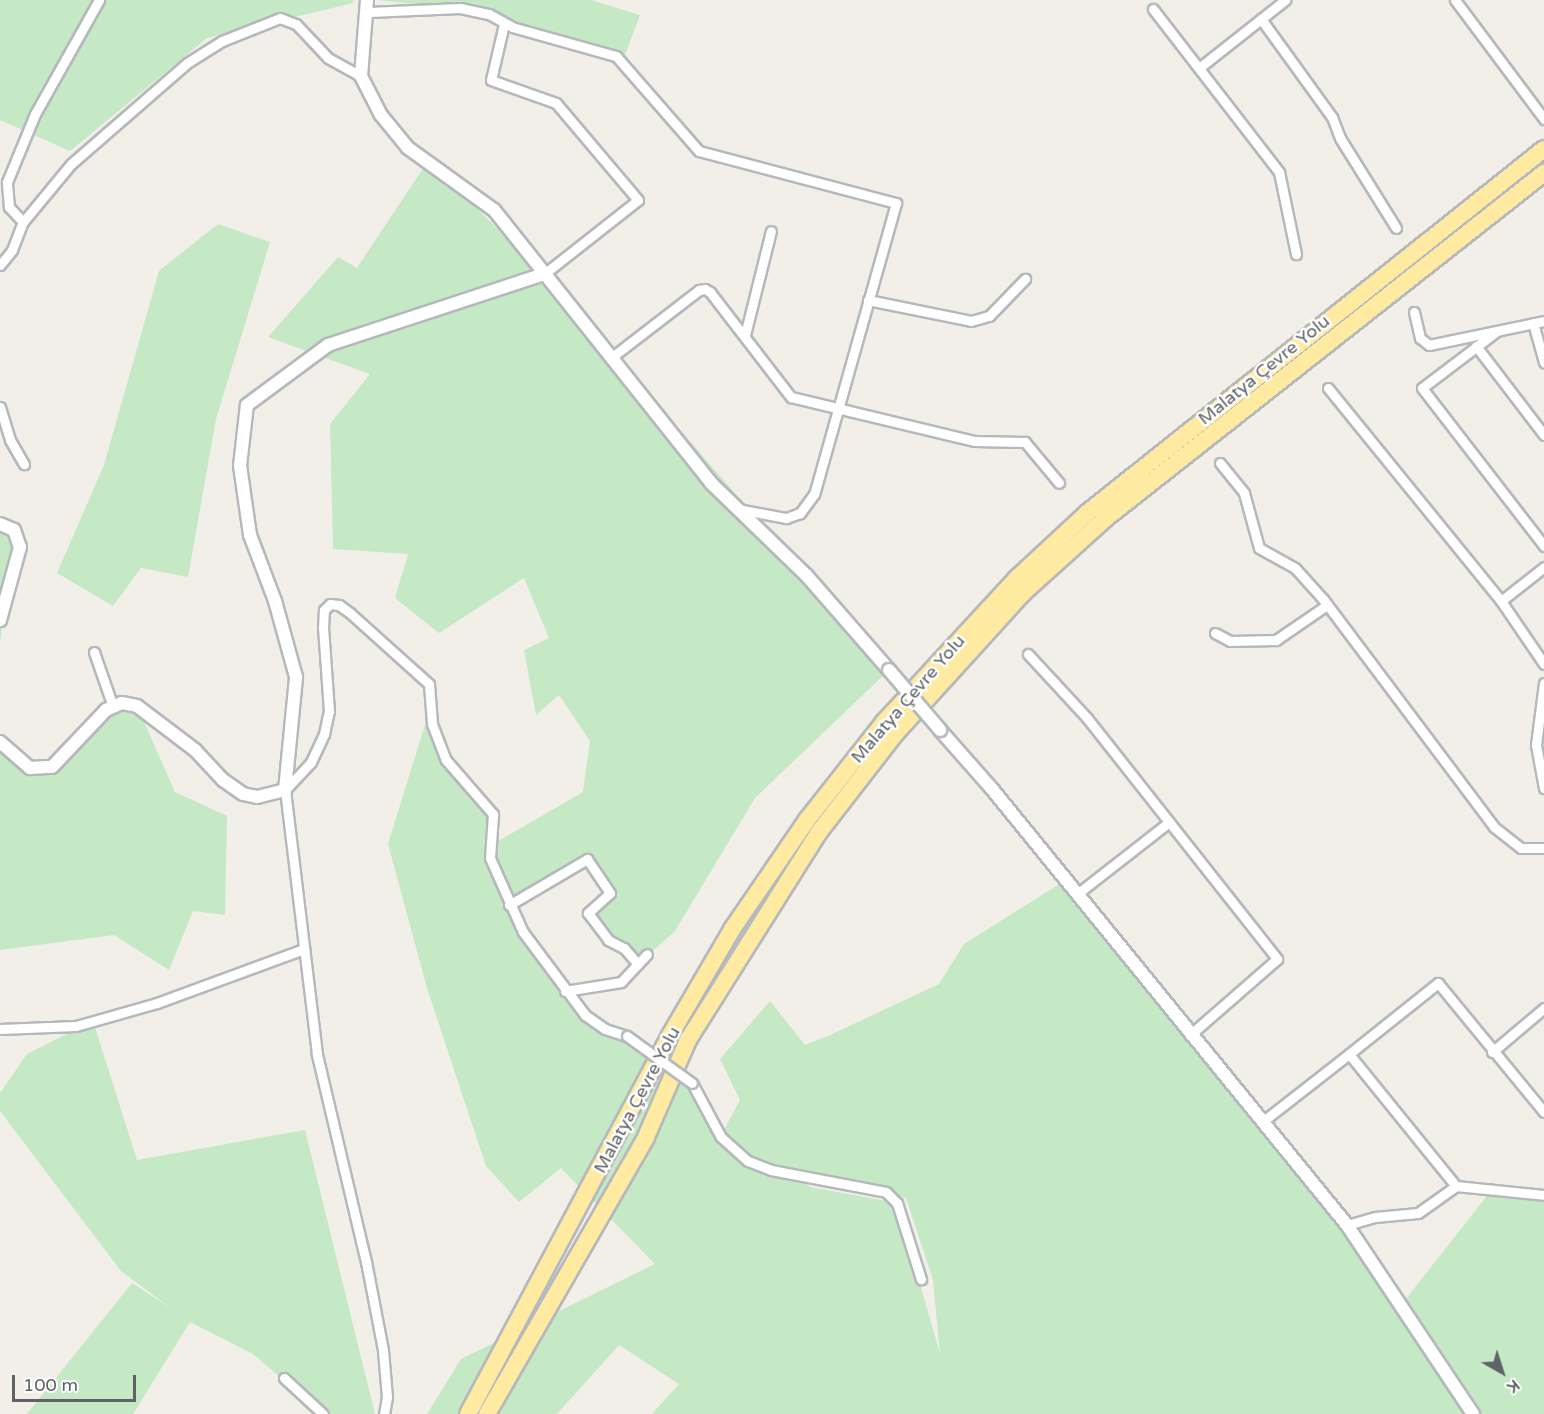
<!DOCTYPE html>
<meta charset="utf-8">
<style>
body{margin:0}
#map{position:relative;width:1544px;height:1414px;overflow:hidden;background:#f1efe8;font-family:"Varela Round",sans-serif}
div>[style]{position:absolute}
.green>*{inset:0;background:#c5e8c5}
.roads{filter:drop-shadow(2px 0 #b5b8bc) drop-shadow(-2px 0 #b5b8bc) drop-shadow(0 2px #b5b8bc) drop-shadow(0 -2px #b5b8bc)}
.minor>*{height:9px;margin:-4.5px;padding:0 4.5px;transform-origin:4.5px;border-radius:4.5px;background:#fff}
.tertiary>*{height:12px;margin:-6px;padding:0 6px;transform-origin:6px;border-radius:6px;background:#fff}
.trunk>*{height:16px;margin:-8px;padding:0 8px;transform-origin:8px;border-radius:8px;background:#feeaa1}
.bridges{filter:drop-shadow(2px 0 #b5b8bc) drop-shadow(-2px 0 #b5b8bc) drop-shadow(0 2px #b5b8bc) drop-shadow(0 -2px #b5b8bc)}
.minor-bridge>*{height:9px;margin:-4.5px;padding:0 4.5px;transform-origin:4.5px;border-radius:4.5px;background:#fff}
.tertiary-bridge>*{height:12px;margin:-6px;padding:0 6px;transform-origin:6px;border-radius:6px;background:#fff}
span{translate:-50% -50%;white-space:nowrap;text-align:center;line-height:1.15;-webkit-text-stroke:5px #fff;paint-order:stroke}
.street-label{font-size:18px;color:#5f6368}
.north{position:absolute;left:1472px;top:1342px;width:60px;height:60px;-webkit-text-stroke:4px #fff;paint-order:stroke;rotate:141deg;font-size:16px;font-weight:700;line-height:24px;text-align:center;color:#5f6368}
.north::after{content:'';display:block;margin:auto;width:21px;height:27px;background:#5f6368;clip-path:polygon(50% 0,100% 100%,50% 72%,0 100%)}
.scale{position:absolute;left:12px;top:1375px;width:124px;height:27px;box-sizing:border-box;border:3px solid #5f6368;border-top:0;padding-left:8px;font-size:18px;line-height:21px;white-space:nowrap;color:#5f6368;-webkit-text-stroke:4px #fff;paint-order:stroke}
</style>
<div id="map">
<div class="green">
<div style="clip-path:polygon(0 0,353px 0,353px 3px,207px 38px,70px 151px,0 120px)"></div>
<div style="clip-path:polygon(378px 0,591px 0,640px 15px,623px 60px,473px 10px)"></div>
<div style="clip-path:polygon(evenodd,428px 161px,544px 274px,889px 670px,755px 798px,675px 931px,638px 964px,588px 913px,610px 893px,587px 859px,513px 903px,519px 924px,605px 1029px,692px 1083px,712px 1120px,724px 1130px,740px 1100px,720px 1059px,770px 1001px,805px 1045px,830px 1035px,939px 984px,964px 944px,1066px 880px,1370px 1258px,1473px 1414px,652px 1414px,679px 1384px,619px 1345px,557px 1414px,427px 1414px,461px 1359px,655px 1264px,561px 1168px,519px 1202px,486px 1166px,427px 988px,388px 844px,432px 702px,432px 724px,446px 760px,493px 814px,495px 843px,583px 792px,590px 741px,559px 695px,536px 715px,524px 650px,549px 638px,524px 578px,439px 633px,395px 598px,408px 554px,333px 549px,330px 424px,370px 374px,268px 337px,338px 257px,357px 268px,428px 161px,784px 1170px,906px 1198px,933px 1280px,940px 1354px,897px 1203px,810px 1187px,784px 1170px)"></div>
<div style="clip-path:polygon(218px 224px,270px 242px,216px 419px,188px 577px,141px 568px,113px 606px,57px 573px,104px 465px,159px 271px)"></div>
<div style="clip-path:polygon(0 524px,17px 540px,0 641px)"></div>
<div style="clip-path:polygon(137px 706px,175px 792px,227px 816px,225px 915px,193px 911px,169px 970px,114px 935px,0 950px,0 740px,38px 769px,113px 707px)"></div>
<div style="clip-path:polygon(93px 1021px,137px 1160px,305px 1130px,375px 1414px,323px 1414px,253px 1354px,190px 1322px,133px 1414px,27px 1414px,132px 1283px,173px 1310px,121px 1271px,0 1111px,0 1093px,27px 1054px)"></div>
<div style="clip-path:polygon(1493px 1188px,1544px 1195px,1544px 1414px,1475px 1414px,1402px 1304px)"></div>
</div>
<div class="roads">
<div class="minor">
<div style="left:1455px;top:0;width:149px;rotate:53.2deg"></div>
<div style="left:1153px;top:9px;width:206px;rotate:52.3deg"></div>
<div style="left:1279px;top:172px;width:84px;rotate:78.3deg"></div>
<div style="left:369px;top:12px;width:91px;rotate:-2.5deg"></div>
<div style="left:460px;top:8px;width:30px;rotate:12deg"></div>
<div style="left:489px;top:14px;width:26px;rotate:29deg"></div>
<div style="left:512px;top:27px;width:108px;rotate:15.6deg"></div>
<div style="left:616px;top:56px;width:126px;rotate:48.9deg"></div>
<div style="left:699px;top:151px;width:204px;rotate:14.8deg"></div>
<div style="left:896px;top:203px;width:302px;rotate:105.7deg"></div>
<div style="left:814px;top:494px;width:24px;rotate:126deg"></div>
<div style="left:800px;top:513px;width:15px;rotate:160deg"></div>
<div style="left:786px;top:518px;width:49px;rotate:-169.4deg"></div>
<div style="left:1261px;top:19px;width:121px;rotate:54.1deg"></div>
<div style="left:1332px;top:117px;width:22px;rotate:69deg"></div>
<div style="left:1340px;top:138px;width:106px;rotate:58.1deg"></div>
<div style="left:504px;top:24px;width:57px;rotate:103.1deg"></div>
<div style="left:491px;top:80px;width:69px;rotate:19.5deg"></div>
<div style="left:556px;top:103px;width:127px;rotate:49.8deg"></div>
<div style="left:638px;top:200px;width:120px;rotate:141.8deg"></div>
<div style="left:1199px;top:68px;width:110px;rotate:-38.3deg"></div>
<div style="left:23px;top:222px;width:21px;rotate:-133deg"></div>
<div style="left:9px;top:207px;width:25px;rotate:-95deg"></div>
<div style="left:7px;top:182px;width:74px;rotate:-67.6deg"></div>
<div style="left:35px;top:114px;width:131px;rotate:-60.7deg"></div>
<div style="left:0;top:265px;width:19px;rotate:-51deg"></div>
<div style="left:12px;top:250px;width:30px;rotate:-69deg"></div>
<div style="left:23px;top:222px;width:75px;rotate:-50.4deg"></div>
<div style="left:71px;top:164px;width:154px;rotate:-41deg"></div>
<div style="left:187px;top:63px;width:41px;rotate:-32.2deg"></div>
<div style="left:222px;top:41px;width:62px;rotate:-21.6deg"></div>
<div style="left:280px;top:18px;width:17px;rotate:21deg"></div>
<div style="left:296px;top:24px;width:47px;rotate:46.7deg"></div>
<div style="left:328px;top:58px;width:38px;rotate:29deg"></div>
<div style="left:868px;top:300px;width:105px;rotate:11.5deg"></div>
<div style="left:971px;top:321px;width:19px;rotate:-16deg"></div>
<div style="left:989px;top:316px;width:52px;rotate:-45.8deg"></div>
<div style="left:1414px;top:312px;width:27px;rotate:77deg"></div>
<div style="left:1420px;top:338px;width:11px;rotate:38deg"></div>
<div style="left:1429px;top:345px;width:117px;rotate:-11.8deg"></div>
<div style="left:1533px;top:323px;width:41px;rotate:74.2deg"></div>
<div style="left:1497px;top:331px;width:94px;rotate:142.8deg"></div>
<div style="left:1422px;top:388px;width:200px;rotate:52.3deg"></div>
<div style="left:745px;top:335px;width:107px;rotate:-76deg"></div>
<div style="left:1476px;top:346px;width:112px;rotate:52.6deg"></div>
<div style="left:612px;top:357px;width:110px;rotate:-37.6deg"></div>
<div style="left:699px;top:290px;width:6px;rotate:-9deg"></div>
<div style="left:705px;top:289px;width:6px;rotate:31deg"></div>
<div style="left:710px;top:292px;width:133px;rotate:52.4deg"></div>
<div style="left:791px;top:397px;width:188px;rotate:13.5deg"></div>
<div style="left:974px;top:441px;width:51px;rotate:1.1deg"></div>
<div style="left:1025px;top:442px;width:53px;rotate:50.3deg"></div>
<div style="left:1328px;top:388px;width:274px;rotate:50.9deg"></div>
<div style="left:1501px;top:601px;width:76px;rotate:55.7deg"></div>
<div style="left:0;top:407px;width:34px;rotate:73deg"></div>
<div style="left:10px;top:440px;width:28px;rotate:60deg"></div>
<div style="left:1220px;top:463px;width:38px;rotate:51deg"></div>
<div style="left:1244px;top:493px;width:57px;rotate:74.7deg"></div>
<div style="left:1259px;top:548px;width:41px;rotate:29.1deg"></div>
<div style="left:1295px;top:568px;width:42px;rotate:47.9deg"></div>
<div style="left:1323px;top:599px;width:285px;rotate:53.1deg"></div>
<div style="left:1494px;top:827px;width:34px;rotate:38deg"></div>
<div style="left:1521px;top:848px;width:23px"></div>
<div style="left:1501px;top:601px;width:55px;rotate:-38.3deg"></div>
<div style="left:1215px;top:633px;width:17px;rotate:28deg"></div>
<div style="left:1230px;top:641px;width:46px;rotate:-1.2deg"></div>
<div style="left:1276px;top:640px;width:62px;rotate:-34.5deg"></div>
<div style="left:94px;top:652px;width:58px;rotate:70.9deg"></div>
<div style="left:1028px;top:654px;width:87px;rotate:47.3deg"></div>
<div style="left:1087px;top:718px;width:307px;rotate:51.7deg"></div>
<div style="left:1277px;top:959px;width:116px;rotate:138.9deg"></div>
<div style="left:1544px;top:683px;width:63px;rotate:97.4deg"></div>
<div style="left:1536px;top:745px;width:44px;rotate:79.5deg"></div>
<div style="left:1077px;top:894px;width:117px;rotate:-38deg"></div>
<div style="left:509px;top:905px;width:91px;rotate:-30.5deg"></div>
<div style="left:587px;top:859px;width:41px;rotate:55.9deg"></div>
<div style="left:610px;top:893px;width:30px;rotate:138deg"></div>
<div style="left:588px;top:913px;width:34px;rotate:53deg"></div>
<div style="left:608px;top:940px;width:18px;rotate:27deg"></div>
<div style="left:624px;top:948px;width:21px;rotate:49deg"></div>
<div style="left:565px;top:991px;width:57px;rotate:-9.1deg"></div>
<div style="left:621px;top:982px;width:38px;rotate:-47deg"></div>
<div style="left:0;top:1029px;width:76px;rotate:-2.3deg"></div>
<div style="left:76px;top:1026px;width:84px;rotate:-15.9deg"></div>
<div style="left:157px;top:1003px;width:157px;rotate:-20.2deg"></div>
<div style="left:1492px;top:1052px;width:68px;rotate:-40.2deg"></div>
<div style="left:1349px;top:1054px;width:114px;rotate:-38.6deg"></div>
<div style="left:1438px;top:983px;width:167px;rotate:50.6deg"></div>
<div style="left:692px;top:1083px;width:61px;rotate:61.8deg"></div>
<div style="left:721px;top:1137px;width:36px;rotate:42deg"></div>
<div style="left:748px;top:1161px;width:25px;rotate:21deg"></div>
<div style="left:771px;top:1170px;width:117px;rotate:10.8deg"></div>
<div style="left:886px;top:1192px;width:16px;rotate:45deg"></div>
<div style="left:897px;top:1203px;width:80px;rotate:72.5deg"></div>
<div style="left:1262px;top:1122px;width:110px;rotate:-38deg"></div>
<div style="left:1349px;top:1054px;width:170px;rotate:51deg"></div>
<div style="left:1347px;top:1225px;width:29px;rotate:-16deg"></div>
<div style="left:1375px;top:1217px;width:43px;rotate:-5.3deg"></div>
<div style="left:1418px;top:1213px;width:47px;rotate:-35.4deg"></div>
<div style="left:1456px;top:1186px;width:88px;rotate:5.8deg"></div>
<div style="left:284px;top:1378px;width:53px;rotate:42.7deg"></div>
<div style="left:384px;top:1414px;width:17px;rotate:-80deg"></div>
<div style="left:387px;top:1397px;width:47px;rotate:-94.9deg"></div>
<div style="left:383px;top:1350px;width:90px;rotate:-100.9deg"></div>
<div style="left:366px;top:1262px;width:214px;rotate:-103.3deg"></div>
<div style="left:317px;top:1054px;width:266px;rotate:-96.9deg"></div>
<div style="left:285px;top:790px;width:38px;rotate:-47deg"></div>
<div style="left:311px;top:762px;width:31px;rotate:-65deg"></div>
<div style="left:324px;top:734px;width:24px;rotate:-78deg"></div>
<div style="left:329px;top:711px;width:83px;rotate:-94.1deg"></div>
<div style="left:323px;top:628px;width:18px;rotate:-87deg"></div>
<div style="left:324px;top:610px;width:8px;rotate:-45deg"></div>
<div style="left:330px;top:604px;width:9px;rotate:6deg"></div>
<div style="left:339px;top:605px;width:14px;rotate:36deg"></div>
<div style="left:350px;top:613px;width:106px;rotate:41.9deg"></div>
<div style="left:429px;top:684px;width:40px;rotate:85.7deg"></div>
<div style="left:432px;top:724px;width:39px;rotate:69deg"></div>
<div style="left:446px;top:760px;width:72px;rotate:49deg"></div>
<div style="left:493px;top:814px;width:44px;rotate:93.9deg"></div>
<div style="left:490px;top:858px;width:81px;rotate:66deg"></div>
<div style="left:523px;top:932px;width:104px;rotate:53.2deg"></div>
<div style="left:585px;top:1015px;width:24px;rotate:35deg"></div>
<div style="left:605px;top:1029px;width:23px;rotate:18deg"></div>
</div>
<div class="tertiary">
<div style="left:367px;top:0;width:76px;rotate:94.5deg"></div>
<div style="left:361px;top:76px;width:44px;rotate:62.9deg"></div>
<div style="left:381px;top:115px;width:43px;rotate:50.7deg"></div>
<div style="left:408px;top:148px;width:106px;rotate:35.8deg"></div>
<div style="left:494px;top:210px;width:349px;rotate:51.5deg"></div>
<div style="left:711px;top:483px;width:134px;rotate:44.1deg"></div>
<div style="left:807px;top:576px;width:125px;rotate:48.9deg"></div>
<div style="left:0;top:524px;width:15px;rotate:23deg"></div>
<div style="left:14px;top:530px;width:18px;rotate:71deg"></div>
<div style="left:20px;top:547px;width:76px;rotate:105.3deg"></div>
<div style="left:940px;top:730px;width:79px;rotate:48.6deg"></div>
<div style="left:992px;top:789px;width:562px;rotate:50.85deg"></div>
<div style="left:1347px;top:1225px;width:227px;rotate:56.3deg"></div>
<div style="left:0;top:742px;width:40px;rotate:41deg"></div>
<div style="left:30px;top:768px;width:22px;rotate:-3deg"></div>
<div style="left:52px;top:767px;width:79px;rotate:-46.5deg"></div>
<div style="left:106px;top:710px;width:17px;rotate:-24deg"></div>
<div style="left:122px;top:703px;width:15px;rotate:11deg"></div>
<div style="left:137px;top:706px;width:73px;rotate:37.2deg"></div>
<div style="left:195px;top:750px;width:41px;rotate:47deg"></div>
<div style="left:223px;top:780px;width:24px;rotate:35deg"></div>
<div style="left:243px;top:794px;width:14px;rotate:12deg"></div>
<div style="left:257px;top:797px;width:29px;rotate:-14deg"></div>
<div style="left:285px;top:790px;width:114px;rotate:-84.4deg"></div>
<div style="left:296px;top:677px;width:79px;rotate:-105.4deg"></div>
<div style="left:275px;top:601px;width:71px;rotate:-110.7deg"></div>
<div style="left:250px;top:535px;width:70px;rotate:-98.2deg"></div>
<div style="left:240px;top:466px;width:61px;rotate:-83.5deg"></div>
<div style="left:247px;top:405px;width:101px;rotate:-36.5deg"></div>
<div style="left:328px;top:345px;width:227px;rotate:-18.2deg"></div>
</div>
<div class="trunk">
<div style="left:468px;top:1414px;width:427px;rotate:-61.9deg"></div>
<div style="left:669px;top:1037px;width:126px;rotate:-59.6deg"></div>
<div style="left:733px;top:928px;width:131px;rotate:-55.6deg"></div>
<div style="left:807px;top:820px;width:125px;rotate:-51.8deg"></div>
<div style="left:884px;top:722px;width:195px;rotate:-47.3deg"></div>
<div style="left:1016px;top:579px;width:97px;rotate:-42.9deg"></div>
<div style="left:1087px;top:513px;width:584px;rotate:-38.54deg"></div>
<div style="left:487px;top:1414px;width:319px;rotate:-60.1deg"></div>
<div style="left:646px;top:1137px;width:106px;rotate:-66.6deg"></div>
<div style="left:688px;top:1040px;width:246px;rotate:-57.8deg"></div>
<div style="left:819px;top:832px;width:124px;rotate:-52.2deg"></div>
<div style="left:895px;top:734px;width:190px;rotate:-47.8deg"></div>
<div style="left:1023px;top:593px;width:112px;rotate:-42.1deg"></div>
<div style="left:1106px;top:518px;width:558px;rotate:-38.23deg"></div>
</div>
</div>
<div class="bridges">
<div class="minor-bridge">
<div style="left:627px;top:1036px;width:80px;rotate:35.9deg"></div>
</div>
<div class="tertiary-bridge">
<div style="left:889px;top:670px;width:79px;rotate:49.6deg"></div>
</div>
</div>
<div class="street-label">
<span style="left:1264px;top:370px;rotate:-39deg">Malatya Çevre Yolu</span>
<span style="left:908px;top:699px;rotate:-49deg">Malatya Çevre Yolu</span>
<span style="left:637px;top:1100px;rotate:-62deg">Malatya Çevre Yolu</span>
</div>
<div class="north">K</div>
<div class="scale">100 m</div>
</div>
